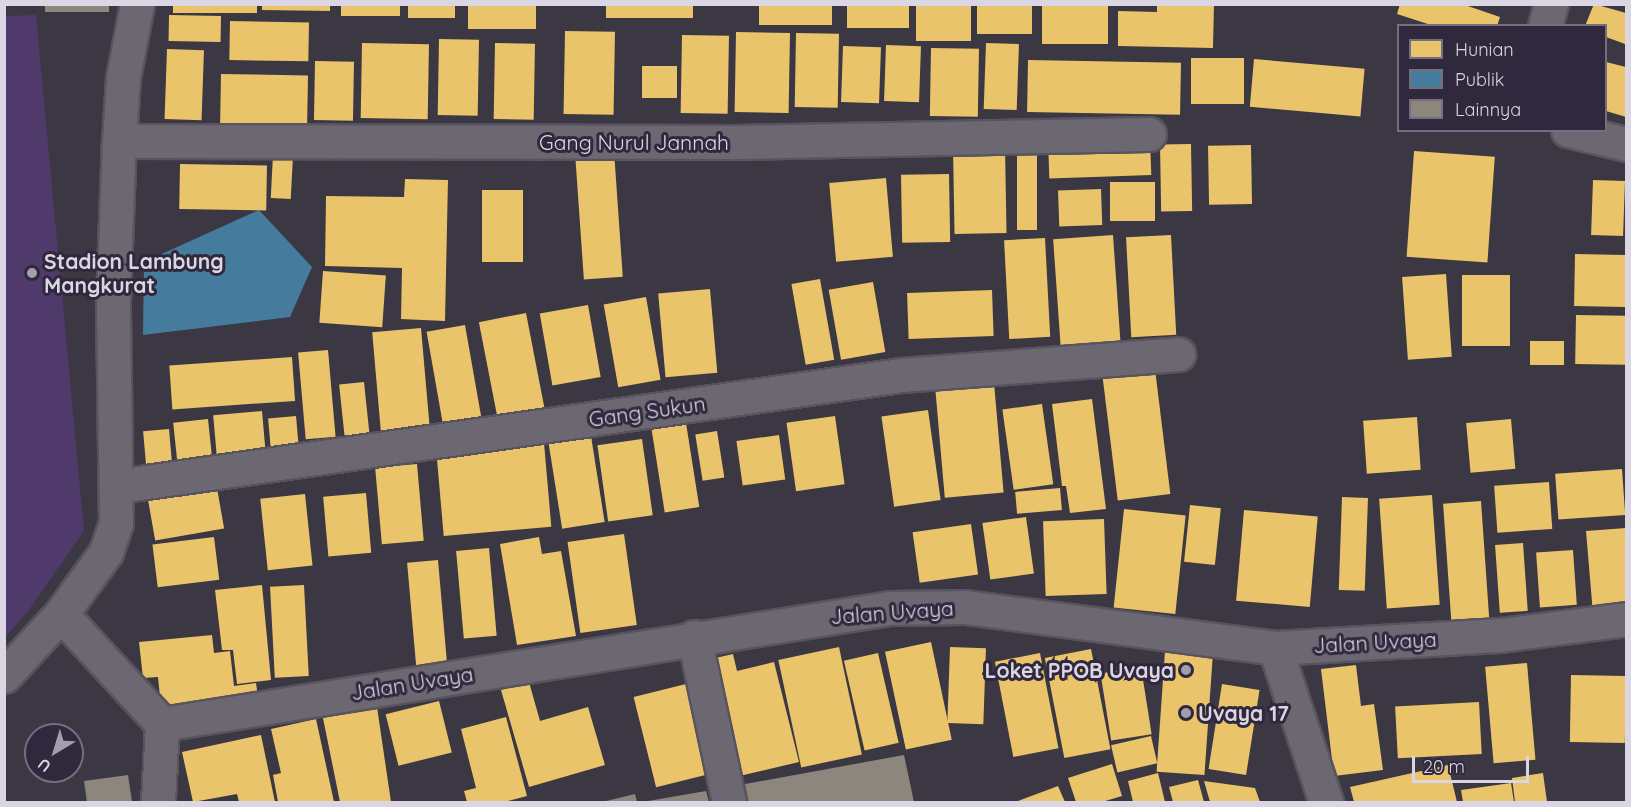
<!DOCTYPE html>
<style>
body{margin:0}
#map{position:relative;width:1631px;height:807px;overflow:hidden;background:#3b3743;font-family:Quicksand,sans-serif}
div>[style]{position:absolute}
.green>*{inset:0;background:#4f3a6b}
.homes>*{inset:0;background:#e9c46a;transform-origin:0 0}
.public>*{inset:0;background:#457b9d}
.building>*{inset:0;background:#8c867d;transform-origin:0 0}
.roads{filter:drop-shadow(2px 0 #58535e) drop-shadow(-2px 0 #58535e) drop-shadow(0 2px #58535e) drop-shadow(0 -2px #58535e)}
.minor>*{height:33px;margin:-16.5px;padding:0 16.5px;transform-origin:16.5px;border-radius:16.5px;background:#6c6872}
.dots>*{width:16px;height:16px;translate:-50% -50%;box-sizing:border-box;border:3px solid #30283d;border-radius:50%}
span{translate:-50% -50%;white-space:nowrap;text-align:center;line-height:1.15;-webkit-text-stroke:6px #30283d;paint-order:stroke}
.street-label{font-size:21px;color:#dbd6e4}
.poi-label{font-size:21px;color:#dbd6e4;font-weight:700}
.left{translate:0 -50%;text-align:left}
.right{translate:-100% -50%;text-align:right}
.frame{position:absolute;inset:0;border:6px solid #dbd6e4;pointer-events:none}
.legend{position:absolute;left:1397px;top:24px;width:210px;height:108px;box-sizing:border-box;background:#30283d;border:2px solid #746e80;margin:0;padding:8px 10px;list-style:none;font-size:18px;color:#dbd6e4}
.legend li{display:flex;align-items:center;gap:12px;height:30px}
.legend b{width:30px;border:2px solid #746e80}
.north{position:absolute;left:24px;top:723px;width:60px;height:60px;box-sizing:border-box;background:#30283d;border:2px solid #746e80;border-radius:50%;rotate:218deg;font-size:16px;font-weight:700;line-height:24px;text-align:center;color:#dbd6e4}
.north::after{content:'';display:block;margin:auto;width:21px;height:27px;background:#a39eac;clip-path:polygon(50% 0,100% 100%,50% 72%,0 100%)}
.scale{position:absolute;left:1412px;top:756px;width:117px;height:27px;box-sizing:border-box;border:3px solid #dbd6e4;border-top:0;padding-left:8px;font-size:18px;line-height:21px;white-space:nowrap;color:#dbd6e4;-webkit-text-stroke:4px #30283d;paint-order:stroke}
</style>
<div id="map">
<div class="green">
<div style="clip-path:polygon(36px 15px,84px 531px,26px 614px,5px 637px,5px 16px)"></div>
</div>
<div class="homes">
<div style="clip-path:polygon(262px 4px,330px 4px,330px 11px,262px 10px)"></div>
<div style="left:341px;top:4px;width:59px;height:12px"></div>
<div style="left:408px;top:4px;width:47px;height:14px"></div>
<div style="left:468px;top:4px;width:68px;height:25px"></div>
<div style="left:606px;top:4px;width:87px;height:14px"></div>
<div style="left:759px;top:4px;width:73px;height:21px"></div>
<div style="left:847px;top:4px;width:62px;height:24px"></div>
<div style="left:916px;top:4px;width:55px;height:37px"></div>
<div style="left:977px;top:4px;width:55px;height:30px"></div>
<div style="left:1042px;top:4px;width:66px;height:40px"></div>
<div style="clip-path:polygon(1157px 4px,1214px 4px,1213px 48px,1118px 46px,1118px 11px,1157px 12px)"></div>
<div style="clip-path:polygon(1400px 4px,1462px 4px,1500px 17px,1497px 26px,1434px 26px,1397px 14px)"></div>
<div style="clip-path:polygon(1594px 4px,1626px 13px,1625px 44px,1606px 37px,1606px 26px,1585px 26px)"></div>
<div style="left:173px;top:5px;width:84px;height:8px"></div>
<div style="left:169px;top:15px;width:52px;height:26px;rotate:1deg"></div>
<div style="left:230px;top:21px;width:79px;height:39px;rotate:1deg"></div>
<div style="left:565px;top:31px;width:50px;height:83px;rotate:1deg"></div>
<div style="left:736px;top:32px;width:54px;height:80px;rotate:1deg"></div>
<div style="left:796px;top:33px;width:43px;height:74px;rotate:1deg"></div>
<div style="left:682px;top:35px;width:47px;height:78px;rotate:1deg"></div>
<div style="left:439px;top:39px;width:40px;height:76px;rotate:1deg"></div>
<div style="left:362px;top:43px;width:67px;height:75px;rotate:1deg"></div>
<div style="left:495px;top:43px;width:40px;height:76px;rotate:1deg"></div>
<div style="left:986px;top:43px;width:33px;height:66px;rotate:2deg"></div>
<div style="left:886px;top:45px;width:35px;height:56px;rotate:2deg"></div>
<div style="left:843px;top:46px;width:38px;height:56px;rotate:2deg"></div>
<div style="left:931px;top:48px;width:48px;height:68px;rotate:1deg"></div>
<div style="left:167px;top:49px;width:37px;height:70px;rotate:2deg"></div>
<div style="left:1191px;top:58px;width:53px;height:46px"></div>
<div style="left:1254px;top:59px;width:111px;height:48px;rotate:5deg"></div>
<div style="left:1028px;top:60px;width:153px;height:52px;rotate:1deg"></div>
<div style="left:315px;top:61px;width:39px;height:59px;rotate:1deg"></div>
<div style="clip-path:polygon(1606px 62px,1626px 67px,1626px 117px,1606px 111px)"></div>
<div style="left:642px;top:66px;width:35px;height:32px"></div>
<div style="left:221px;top:74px;width:87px;height:55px;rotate:1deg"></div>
<div style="left:1150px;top:138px;width:37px;height:102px;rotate:88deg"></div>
<div style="left:1017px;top:141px;width:20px;height:89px"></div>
<div style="left:1191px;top:144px;width:67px;height:31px;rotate:89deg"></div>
<div style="left:1251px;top:145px;width:59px;height:43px;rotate:89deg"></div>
<div style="left:1005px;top:146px;width:87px;height:52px;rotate:89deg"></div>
<div style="left:614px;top:151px;width:126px;height:39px;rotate:86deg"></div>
<div style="left:1414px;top:151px;width:81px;height:106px;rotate:4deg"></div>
<div style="left:273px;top:155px;width:20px;height:43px;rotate:3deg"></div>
<div style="left:180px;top:164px;width:87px;height:45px;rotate:1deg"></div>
<div style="left:949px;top:174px;width:68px;height:48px;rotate:89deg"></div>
<div style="left:886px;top:178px;width:79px;height:57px;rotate:85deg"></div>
<div style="clip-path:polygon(405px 179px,448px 180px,445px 321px,401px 319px,402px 268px,325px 266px,326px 196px,404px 197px)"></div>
<div style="left:1593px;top:180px;width:32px;height:55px;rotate:2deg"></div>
<div style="left:1155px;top:182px;width:39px;height:45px;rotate:90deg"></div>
<div style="left:1101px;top:189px;width:36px;height:43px;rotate:88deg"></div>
<div style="left:482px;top:190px;width:41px;height:72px"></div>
<div style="left:1113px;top:235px;width:109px;height:60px;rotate:86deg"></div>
<div style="left:1171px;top:235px;width:100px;height:45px;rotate:87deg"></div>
<div style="left:1045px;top:238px;width:99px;height:41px;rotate:87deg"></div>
<div style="left:1575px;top:254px;width:51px;height:52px;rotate:1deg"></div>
<div style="left:323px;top:271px;width:63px;height:52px;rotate:4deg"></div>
<div style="left:1446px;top:274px;width:83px;height:44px;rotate:86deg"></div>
<div style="left:1462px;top:275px;width:48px;height:71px"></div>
<div style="left:820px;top:279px;width:82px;height:29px;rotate:80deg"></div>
<div style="left:873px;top:282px;width:71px;height:45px;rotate:80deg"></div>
<div style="left:710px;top:289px;width:84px;height:52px;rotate:85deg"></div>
<div style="left:992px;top:290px;width:46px;height:85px;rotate:88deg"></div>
<div style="left:646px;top:297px;width:84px;height:43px;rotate:80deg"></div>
<div style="left:588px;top:305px;width:73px;height:49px;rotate:80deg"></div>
<div style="left:526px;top:313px;width:99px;height:48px;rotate:79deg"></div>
<div style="left:1576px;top:315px;width:50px;height:49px;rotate:1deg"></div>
<div style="left:465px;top:325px;width:93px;height:39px;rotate:80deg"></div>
<div style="left:421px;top:328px;width:99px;height:49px;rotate:85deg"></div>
<div style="left:1530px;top:341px;width:34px;height:24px"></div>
<div style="left:328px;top:350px;width:87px;height:30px;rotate:85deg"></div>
<div style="left:292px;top:357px;width:44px;height:123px;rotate:86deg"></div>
<div style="left:1155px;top:369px;width:126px;height:53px;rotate:83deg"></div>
<div style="left:364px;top:382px;width:57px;height:25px;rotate:84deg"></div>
<div style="left:994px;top:383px;width:110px;height:59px;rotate:85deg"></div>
<div style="clip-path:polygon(1092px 399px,1106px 509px,1070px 513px,1066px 486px,1062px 486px,1052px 404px)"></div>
<div style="left:1042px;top:404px;width:81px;height:40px;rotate:82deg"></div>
<div style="left:928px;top:410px;width:91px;height:47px;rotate:82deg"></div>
<div style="left:262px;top:411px;width:49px;height:49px;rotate:85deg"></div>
<div style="left:296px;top:416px;width:42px;height:28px;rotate:85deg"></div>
<div style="left:835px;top:416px;width:69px;height:49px;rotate:82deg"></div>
<div style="left:1417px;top:417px;width:53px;height:54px;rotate:86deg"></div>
<div style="left:208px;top:419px;width:48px;height:35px;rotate:84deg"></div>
<div style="left:1511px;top:419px;width:50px;height:45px;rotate:85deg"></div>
<div style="left:686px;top:423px;width:85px;height:35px;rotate:81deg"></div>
<div style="left:169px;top:429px;width:44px;height:26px;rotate:85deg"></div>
<div style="left:717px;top:431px;width:47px;height:22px;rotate:81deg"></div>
<div style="left:779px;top:435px;width:45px;height:43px;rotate:82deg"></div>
<div style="left:591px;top:436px;width:87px;height:43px;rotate:81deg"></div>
<div style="left:642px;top:439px;width:77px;height:45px;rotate:82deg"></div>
<div style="left:544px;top:443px;width:84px;height:108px;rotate:85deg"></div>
<div style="left:417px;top:464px;width:77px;height:42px;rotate:85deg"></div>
<div style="left:1622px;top:469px;width:46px;height:67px;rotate:86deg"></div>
<div style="left:1549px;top:482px;width:47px;height:55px;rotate:86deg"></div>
<div style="left:217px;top:488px;width:41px;height:70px;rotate:80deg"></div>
<div style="left:1060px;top:488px;width:22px;height:45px;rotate:85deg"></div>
<div style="left:366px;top:493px;width:60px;height:43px;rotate:85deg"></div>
<div style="left:305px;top:494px;width:72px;height:45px;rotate:84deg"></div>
<div style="left:1432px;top:495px;width:110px;height:53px;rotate:86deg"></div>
<div style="left:1342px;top:497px;width:26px;height:93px;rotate:2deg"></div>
<div style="left:1481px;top:501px;width:118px;height:38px;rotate:86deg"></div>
<div style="left:1190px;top:505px;width:31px;height:57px;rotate:6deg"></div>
<div style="left:1124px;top:509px;width:62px;height:99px;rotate:6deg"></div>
<div style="left:1244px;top:510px;width:74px;height:91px;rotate:5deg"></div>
<div style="left:1026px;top:517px;width:57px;height:44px;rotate:82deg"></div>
<div style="left:1104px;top:519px;width:75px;height:61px;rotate:88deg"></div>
<div style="left:971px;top:524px;width:51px;height:59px;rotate:82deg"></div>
<div style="clip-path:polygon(1626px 528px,1626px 611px,1593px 614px,1586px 531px)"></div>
<div style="left:624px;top:534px;width:92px;height:57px;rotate:82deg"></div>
<div style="left:214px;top:537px;width:43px;height:62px;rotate:83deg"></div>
<div style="clip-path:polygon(539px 537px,542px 554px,561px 551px,576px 636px,517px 645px,500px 544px)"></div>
<div style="left:1523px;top:543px;width:68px;height:28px;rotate:86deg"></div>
<div style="left:489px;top:548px;width:88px;height:33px;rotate:85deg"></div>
<div style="left:1573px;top:550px;width:55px;height:37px;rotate:86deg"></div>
<div style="left:438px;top:560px;width:104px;height:31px;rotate:85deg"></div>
<div style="clip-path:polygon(262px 585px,271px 680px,237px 684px,233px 650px,222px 650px,215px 590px)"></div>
<div style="left:304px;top:585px;width:91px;height:34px;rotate:87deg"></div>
<div style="clip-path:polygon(212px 635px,214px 653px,230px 651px,234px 686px,256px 683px,258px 697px,161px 707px,158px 677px,143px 678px,139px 642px)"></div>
<div style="left:931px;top:642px;width:100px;height:47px;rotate:78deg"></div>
<div style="left:839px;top:647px;width:110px;height:62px;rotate:78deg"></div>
<div style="left:950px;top:647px;width:36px;height:76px;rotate:2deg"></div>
<div style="left:1091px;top:649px;width:102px;height:47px;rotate:79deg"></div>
<div style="left:1165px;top:651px;width:48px;height:121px;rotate:4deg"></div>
<div style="left:878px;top:653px;width:92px;height:35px;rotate:77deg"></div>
<div style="left:1040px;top:653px;width:97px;height:46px;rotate:79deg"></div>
<div style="clip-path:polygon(733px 654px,737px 671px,774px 662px,799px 762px,735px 777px,707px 660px)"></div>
<div style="left:1527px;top:663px;width:97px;height:42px;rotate:85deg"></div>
<div style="clip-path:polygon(1356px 665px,1361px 706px,1374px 704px,1383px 770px,1334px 776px,1321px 669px)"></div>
<div style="left:1141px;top:667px;width:68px;height:41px;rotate:81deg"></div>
<div style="left:1571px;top:675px;width:55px;height:67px;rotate:1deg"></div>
<div style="clip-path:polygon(529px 682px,540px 721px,588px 707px,605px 765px,529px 787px,501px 690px)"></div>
<div style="left:686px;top:684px;width:93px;height:54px;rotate:76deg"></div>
<div style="left:1222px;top:684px;width:38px;height:86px;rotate:9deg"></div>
<div style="left:439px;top:701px;width:53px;height:55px;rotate:76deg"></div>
<div style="left:1479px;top:702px;width:52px;height:84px;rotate:87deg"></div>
<div style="clip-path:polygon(377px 707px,391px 802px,340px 802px,323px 718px)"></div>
<div style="clip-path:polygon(506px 717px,527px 796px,504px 802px,467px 802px,464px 791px,476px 788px,461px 729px)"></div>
<div style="clip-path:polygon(316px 719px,334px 802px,278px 802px,273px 775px,281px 773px,271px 729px)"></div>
<div style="clip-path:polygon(261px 735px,275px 802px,239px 802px,237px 794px,193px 802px,182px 752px)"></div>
<div style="left:1151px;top:736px;width:28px;height:41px;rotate:77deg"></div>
<div style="clip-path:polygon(1112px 764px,1122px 796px,1102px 802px,1076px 802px,1068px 778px)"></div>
<div style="clip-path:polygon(1448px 765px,1457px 802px,1354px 802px,1350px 787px)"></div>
<div style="clip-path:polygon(1158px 773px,1165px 802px,1133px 802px,1128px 781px)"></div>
<div style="clip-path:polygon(1543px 773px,1547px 802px,1515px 802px,1512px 778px)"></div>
<div style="clip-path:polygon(1198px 780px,1204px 802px,1173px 802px,1169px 787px)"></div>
<div style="clip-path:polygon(1204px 781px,1255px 788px,1260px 802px,1210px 802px)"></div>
<div style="clip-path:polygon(1511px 783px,1514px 802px,1463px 802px,1461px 790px)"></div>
<div style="clip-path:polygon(1058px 786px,1065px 802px,1015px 802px)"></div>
</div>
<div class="public">
<div style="clip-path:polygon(259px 210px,312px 267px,290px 317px,143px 335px,144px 262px)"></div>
</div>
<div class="building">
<div style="left:45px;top:4px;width:64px;height:8px"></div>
<div style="clip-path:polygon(904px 755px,914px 802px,748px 802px,745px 784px)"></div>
<div style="clip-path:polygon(128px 775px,132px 802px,87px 802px,84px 781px)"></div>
<div style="clip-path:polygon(706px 791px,709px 802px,649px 802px,648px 801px)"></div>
<div style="clip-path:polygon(635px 794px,637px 802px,602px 802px)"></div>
</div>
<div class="roads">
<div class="minor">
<div style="left:1545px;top:26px;width:23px;rotate:-75deg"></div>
<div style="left:1568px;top:130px;width:60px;rotate:13.6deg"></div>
<div style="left:119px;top:141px;width:618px;rotate:0.09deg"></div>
<div style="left:737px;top:142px;width:412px;rotate:-1.1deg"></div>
<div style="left:118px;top:486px;width:791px;rotate:-8.07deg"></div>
<div style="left:901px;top:375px;width:278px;rotate:-4.3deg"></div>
<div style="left:61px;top:614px;width:77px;rotate:-54deg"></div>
<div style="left:106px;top:552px;width:31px;rotate:-71deg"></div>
<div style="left:116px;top:523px;width:222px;rotate:-90.8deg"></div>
<div style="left:113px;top:301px;width:160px;rotate:-87.9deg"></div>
<div style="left:119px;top:141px;width:63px;rotate:-86.4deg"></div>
<div style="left:123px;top:78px;width:75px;rotate:-79.3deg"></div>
<div style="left:694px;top:637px;width:169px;rotate:78deg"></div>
<div style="left:1275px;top:648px;width:162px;rotate:71.7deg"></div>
<div style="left:4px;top:676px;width:84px;rotate:-47.4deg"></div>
<div style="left:61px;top:614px;width:149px;rotate:47.4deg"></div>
<div style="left:162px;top:724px;width:737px;rotate:-9.05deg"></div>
<div style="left:890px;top:608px;width:75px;rotate:-0.8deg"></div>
<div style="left:965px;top:607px;width:313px;rotate:7.5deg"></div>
<div style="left:1275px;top:648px;width:225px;rotate:-3.3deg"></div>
<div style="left:1500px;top:635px;width:127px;rotate:-7.2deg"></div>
<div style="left:158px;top:802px;width:78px;rotate:-87.1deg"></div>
</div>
</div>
<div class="dots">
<div style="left:32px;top:273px;background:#a39eac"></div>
<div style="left:1186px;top:670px;background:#a39eac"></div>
<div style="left:1186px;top:713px;background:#a39eac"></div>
</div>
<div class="street-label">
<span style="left:634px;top:142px">Gang Nurul Jannah</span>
<span style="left:647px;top:411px;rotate:-8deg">Gang Sukun</span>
<span style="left:892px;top:612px;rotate:-4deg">Jalan Uvaya</span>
<span style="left:1375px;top:642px;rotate:-3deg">Jalan Uvaya</span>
<span style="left:412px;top:683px;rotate:-9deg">Jalan Uvaya</span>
</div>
<div class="poi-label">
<span class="left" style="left:44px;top:273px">Stadion Lambung<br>Mangkurat</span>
<span class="right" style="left:1174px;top:670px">Loket PPOB Uvaya</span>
<span class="left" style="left:1198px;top:713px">Uvaya 17</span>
</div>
<div class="frame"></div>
<ul class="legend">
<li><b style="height:16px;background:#e9c46a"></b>Hunian</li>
<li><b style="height:16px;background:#457b9d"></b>Publik</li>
<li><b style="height:16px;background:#8c867d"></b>Lainnya</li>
</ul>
<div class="north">U</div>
<div class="scale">20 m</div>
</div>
